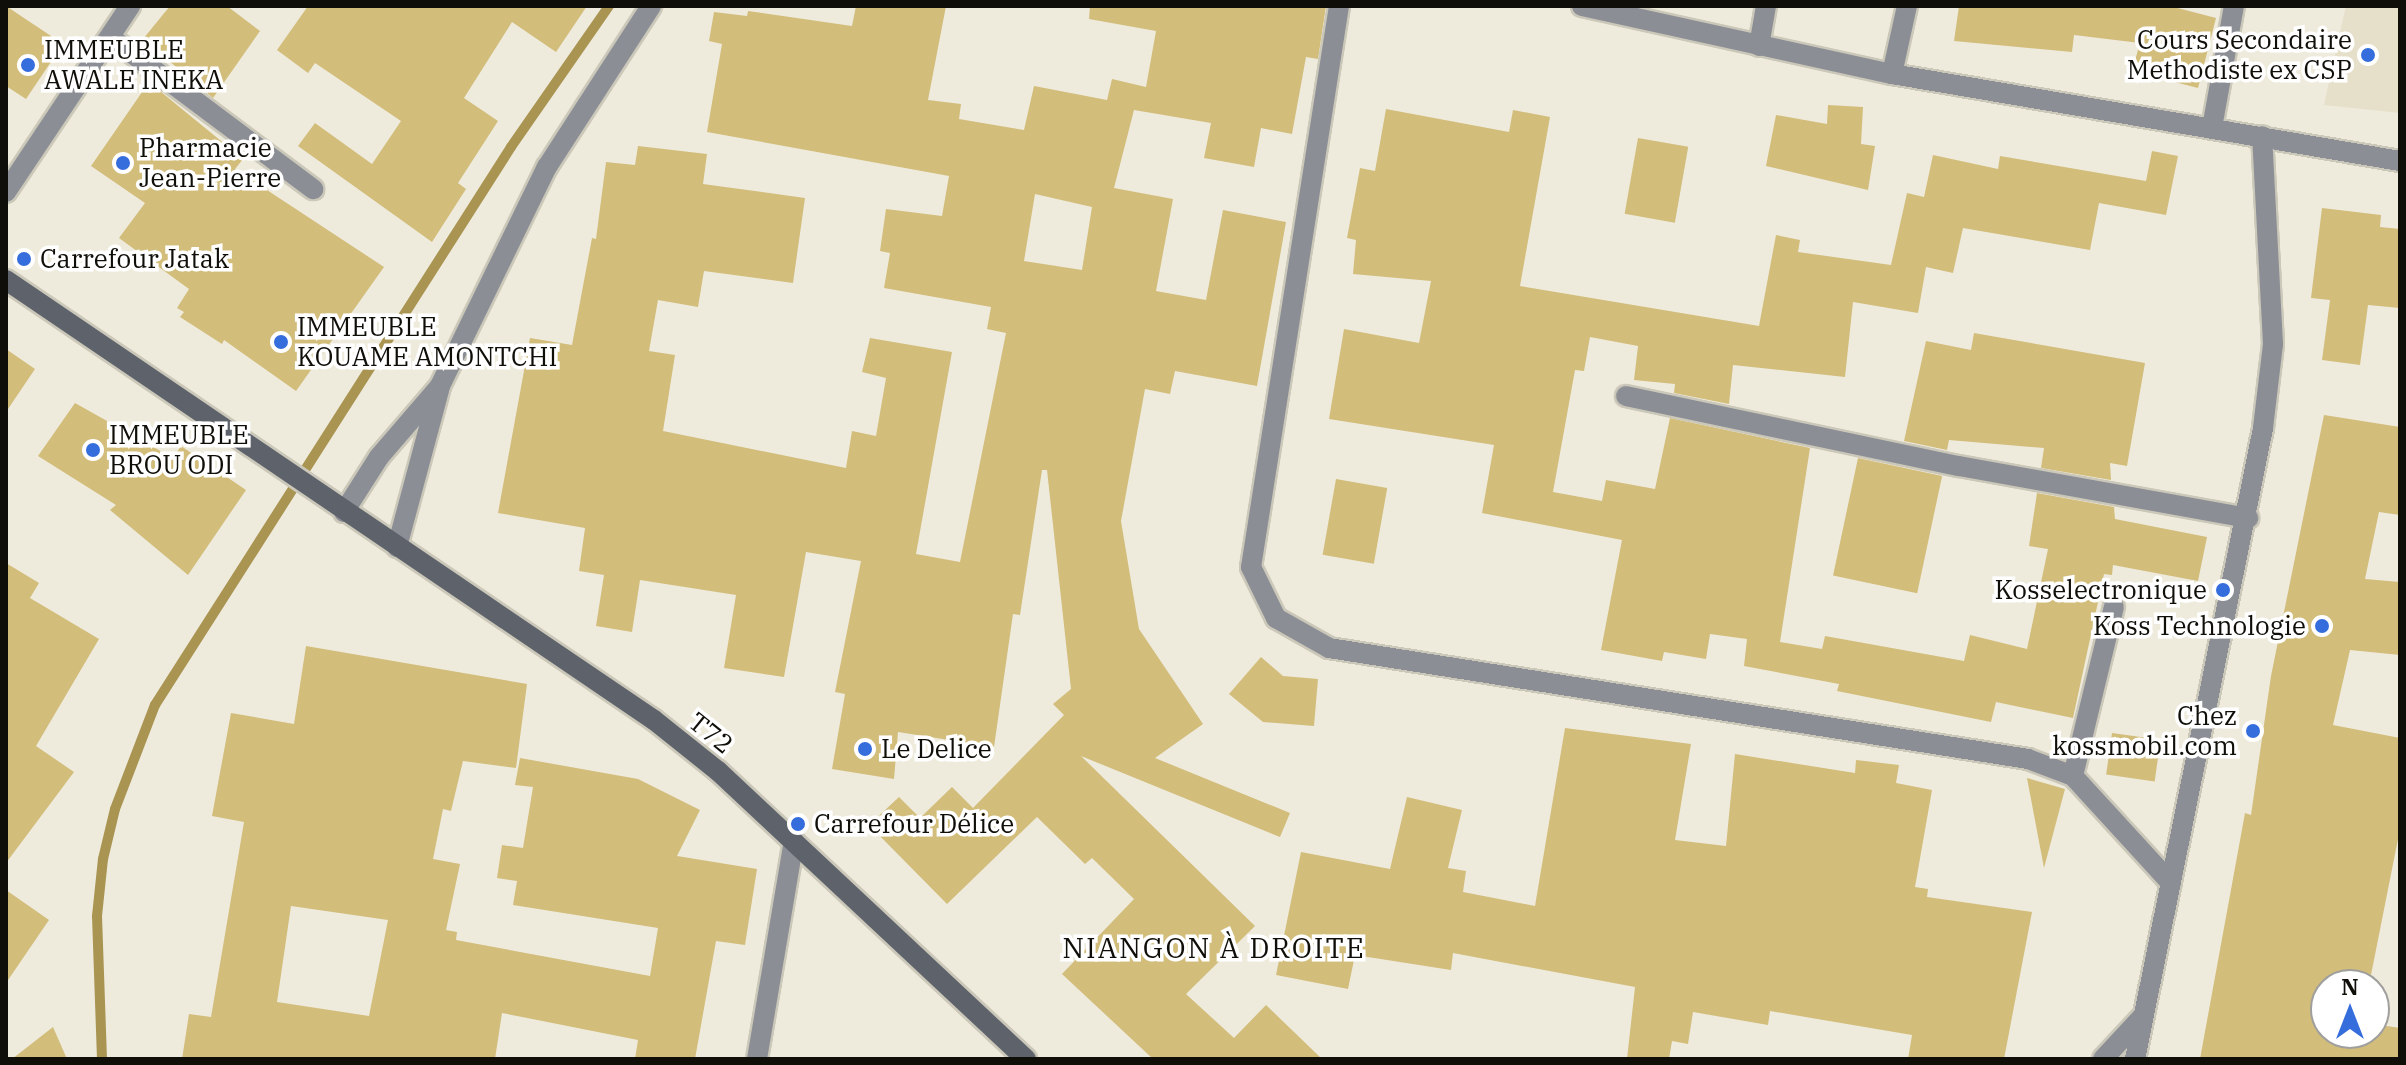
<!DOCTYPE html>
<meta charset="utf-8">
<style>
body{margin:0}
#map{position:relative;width:2406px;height:1065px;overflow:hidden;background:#efebdc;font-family:"IBM Plex Serif",serif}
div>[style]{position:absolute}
.built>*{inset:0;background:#e6dfc9}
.stream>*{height:10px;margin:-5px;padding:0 5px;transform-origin:5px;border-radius:5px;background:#a99452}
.building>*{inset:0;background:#d2bd7b;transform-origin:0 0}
.roads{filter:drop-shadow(2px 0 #cbc8ba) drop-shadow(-2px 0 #cbc8ba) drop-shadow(0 2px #cbc8ba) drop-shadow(0 -2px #cbc8ba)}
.lane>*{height:20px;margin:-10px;padding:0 10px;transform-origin:10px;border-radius:10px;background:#8b8e94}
.street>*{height:20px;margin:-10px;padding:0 10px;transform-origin:10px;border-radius:10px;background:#8b8e94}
.secondary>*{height:20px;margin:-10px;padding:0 10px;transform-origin:10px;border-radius:10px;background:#5e636b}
.dots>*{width:22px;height:22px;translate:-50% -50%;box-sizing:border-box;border:4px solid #fff;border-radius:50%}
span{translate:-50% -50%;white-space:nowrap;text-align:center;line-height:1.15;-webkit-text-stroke:7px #fff;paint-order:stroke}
.poi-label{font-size:26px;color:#0f0e09}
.right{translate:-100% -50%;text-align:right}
.left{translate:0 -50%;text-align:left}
.street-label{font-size:26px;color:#0f0e09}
.neighbourhood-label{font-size:28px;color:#0f0e09;letter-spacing:2px}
.frame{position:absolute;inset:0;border:8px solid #0f0e09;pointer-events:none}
.north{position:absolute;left:2310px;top:969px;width:80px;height:80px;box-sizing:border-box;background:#fff;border:2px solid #9f9f9d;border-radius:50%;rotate:0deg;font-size:22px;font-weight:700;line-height:32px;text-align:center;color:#0f0e09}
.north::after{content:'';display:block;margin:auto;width:28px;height:36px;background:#366ddc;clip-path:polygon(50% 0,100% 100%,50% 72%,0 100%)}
</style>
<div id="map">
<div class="built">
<div style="clip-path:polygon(2346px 6px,2400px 6px,2400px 113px,2324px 105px)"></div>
</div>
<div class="stream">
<div style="left:102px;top:1059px;width:143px;rotate:-92deg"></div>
<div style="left:97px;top:916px;width:57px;rotate:-84deg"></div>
<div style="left:103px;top:859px;width:51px;rotate:-76.5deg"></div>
<div style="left:115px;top:809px;width:111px;rotate:-69deg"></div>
<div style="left:155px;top:705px;width:662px;rotate:-57.46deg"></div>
<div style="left:511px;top:147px;width:172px;rotate:-55.2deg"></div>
</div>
<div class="building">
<div style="clip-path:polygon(6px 6px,63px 44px,26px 99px,6px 86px)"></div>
<div style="clip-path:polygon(170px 6px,227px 6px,260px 31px,213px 98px,143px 39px)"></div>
<div style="clip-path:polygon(308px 6px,587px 6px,556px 52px,512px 22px,464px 98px,498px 121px,458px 183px,466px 189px,432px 242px,298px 146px,315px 123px,372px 164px,401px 121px,315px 63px,308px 73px,277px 50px)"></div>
<div style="clip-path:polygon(evenodd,856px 6px,946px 6px,928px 100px,961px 104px,959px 119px,1024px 130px,1034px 86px,1107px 100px,1112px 79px,1146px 87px,1156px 31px,1089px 19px,1090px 6px,1326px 6px,1318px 59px,1306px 57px,1292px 134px,1261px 128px,1254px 167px,1204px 158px,1211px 123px,1134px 110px,1114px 188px,1173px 199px,1156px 291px,1206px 300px,1223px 210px,1286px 222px,1257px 386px,1175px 371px,1170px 394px,1145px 389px,1121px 521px,1139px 629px,1203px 724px,1155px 758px,1290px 813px,1280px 837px,1081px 756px,1255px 926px,1186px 994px,1234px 1038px,1266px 1005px,1322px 1059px,1153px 1059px,1062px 974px,1134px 899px,1092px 858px,1085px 864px,1037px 817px,947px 904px,869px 825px,899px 797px,920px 818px,952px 787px,973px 808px,1064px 715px,1053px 704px,1071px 689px,1047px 470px,1042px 470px,1020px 615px,1013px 614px,994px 747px,898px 732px,894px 779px,832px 769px,845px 694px,835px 692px,861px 561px,806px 552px,784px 677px,724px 668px,736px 595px,640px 580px,632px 632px,596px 626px,604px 575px,579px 571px,585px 528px,498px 513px,530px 338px,572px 345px,592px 238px,596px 239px,606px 162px,635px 165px,638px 146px,707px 154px,703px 184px,805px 198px,793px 283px,704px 271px,698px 307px,658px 300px,649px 351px,675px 355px,663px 431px,846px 468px,852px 431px,876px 436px,886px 378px,862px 372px,870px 338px,952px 352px,916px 554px,960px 562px,1006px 333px,987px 329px,991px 307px,884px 288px,890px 253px,880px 251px,886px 209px,942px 216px,949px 176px,707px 132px,722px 44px,709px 41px,714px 12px,747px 16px,748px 11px,852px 26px,856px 6px,1035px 194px,1092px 207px,1082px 270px,1024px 261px,1035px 194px)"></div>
<div style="clip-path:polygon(1959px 6px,2170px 6px,2216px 18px,2198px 88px,2132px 71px,2140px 43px,2074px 35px,2072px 52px,1954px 41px)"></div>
<div style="clip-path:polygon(149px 82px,243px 159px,235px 169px,384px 267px,296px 391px,224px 340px,222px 344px,180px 317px,184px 312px,177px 308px,189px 289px,119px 238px,145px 203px,91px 166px)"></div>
<div style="clip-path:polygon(1828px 105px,1863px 107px,1861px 144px,1875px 146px,1868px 190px,1766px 166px,1776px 115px,1827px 124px)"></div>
<div style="clip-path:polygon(1386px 109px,1509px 132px,1513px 110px,1550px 117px,1520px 286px,1759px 326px,1776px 235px,1800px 240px,1798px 252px,1891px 265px,1907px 193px,1924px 197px,1933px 155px,1998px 169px,2000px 156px,2146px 181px,2152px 151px,2178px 156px,2166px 215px,2099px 203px,2090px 250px,1963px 228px,1953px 273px,1926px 267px,1918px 313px,1853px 302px,1845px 377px,1733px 365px,1729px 404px,1674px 393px,1675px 384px,1634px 380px,1638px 346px,1590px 337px,1584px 371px,1575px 370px,1553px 492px,1602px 501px,1606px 480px,1655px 489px,1670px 418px,1810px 448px,1780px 642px,1822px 649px,1825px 636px,1964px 661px,1970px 635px,2027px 649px,2048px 549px,2029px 546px,2037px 493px,2114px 507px,2115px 519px,2207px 537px,2198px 581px,2113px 565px,2112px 575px,2104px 574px,2073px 718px,1996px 702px,1991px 722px,1837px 691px,1839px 684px,1744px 666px,1747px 639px,1710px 634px,1706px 659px,1664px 652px,1662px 661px,1601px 650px,1622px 540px,1482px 513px,1494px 445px,1329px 419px,1344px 329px,1419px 343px,1431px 281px,1353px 274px,1356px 240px,1347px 238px,1360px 168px,1375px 171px)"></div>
<div style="left:1638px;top:138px;width:51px;height:77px;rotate:10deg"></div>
<div style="clip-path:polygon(2322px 208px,2381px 215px,2380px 227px,2400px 229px,2400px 308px,2368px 305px,2360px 365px,2322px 360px,2330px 300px,2311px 298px)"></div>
<div style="clip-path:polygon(1974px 333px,2145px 363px,2127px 466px,2110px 463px,2111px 480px,2041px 468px,2044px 448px,1949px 440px,1947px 450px,1904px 441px,1926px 341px,1971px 350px)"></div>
<div style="clip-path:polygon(6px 349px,35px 369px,6px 412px)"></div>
<div style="clip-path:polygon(75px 403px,173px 458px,181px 446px,246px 490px,188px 575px,110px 510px,116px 505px,38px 456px)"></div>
<div style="clip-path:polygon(2324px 415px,2400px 427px,2400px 515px,2379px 512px,2365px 579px,2400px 582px,2400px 655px,2350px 650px,2333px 725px,2400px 738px,2400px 829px,2369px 985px,2326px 985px,2326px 1033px,2374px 1033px,2374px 1024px,2400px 1028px,2400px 1059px,2200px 1059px,2245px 813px,2251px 815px,2271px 676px)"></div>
<div style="left:1858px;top:458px;width:86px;height:120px;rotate:12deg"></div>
<div style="left:1336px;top:479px;width:52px;height:77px;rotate:10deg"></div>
<div style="clip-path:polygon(6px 563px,39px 583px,30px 598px,99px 639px,36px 746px,74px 772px,6px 863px)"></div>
<div style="clip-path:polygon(evenodd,306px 646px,527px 684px,516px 768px,463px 761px,451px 811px,443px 809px,433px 859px,460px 864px,446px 930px,457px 932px,456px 940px,650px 976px,658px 928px,513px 905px,517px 881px,497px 878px,502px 845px,523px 848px,533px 787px,515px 785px,520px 758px,638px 779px,700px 810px,677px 856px,757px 869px,745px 945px,716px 941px,695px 1059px,635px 1059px,638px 1040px,502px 1013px,495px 1059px,182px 1059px,189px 1014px,211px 1017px,244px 822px,212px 816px,231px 713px,294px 724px,306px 646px,291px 906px,388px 920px,369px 1016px,277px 1002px,291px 906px)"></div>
<div style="clip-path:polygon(1261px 657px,1283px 676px,1318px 679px,1314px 726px,1263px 722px,1229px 694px)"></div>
<div style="clip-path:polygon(1565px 728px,1691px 744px,1675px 840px,1726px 846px,1735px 754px,1855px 773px,1856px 760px,1899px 765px,1896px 783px,1932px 790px,1915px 887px,1928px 889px,1927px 897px,2032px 912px,2004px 1059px,1908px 1059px,1912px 1035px,1770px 1011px,1768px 1025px,1693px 1012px,1688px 1044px,1672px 1041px,1669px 1059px,1627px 1059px,1635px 987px,1453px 953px,1451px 970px,1355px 955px,1348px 989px,1276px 975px,1301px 852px,1390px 869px,1407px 797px,1462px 810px,1448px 868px,1466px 871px,1463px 892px,1535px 906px)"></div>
<div style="left:2112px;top:733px;width:49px;height:42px;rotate:8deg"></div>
<div style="clip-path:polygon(2027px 778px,2065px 789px,2044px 868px)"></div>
<div style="clip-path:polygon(6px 890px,49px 920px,6px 983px)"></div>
<div style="clip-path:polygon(53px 1027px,67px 1059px,12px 1059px)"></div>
</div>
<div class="roads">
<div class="lane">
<div style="left:110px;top:37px;width:254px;rotate:36.8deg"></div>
<div style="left:1759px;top:46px;width:41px;rotate:-80.1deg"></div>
<div style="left:2103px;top:1059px;width:59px;rotate:-47.1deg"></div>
</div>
<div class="street">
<div style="left:1339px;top:6px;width:568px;rotate:98.91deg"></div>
<div style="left:1251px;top:567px;width:57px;rotate:63.9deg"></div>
<div style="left:1276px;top:618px;width:61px;rotate:29.5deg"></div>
<div style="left:1329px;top:648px;width:708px;rotate:9.02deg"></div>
<div style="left:2028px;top:759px;width:48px;rotate:20.7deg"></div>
<div style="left:2073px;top:776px;width:145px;rotate:47.5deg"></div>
<div style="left:1582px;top:6px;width:317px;rotate:12.4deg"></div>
<div style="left:1892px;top:74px;width:515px;rotate:9.72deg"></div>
<div style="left:1892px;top:74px;width:70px;rotate:-77.6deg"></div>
<div style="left:2212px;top:128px;width:124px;rotate:-79.8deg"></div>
<div style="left:6px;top:192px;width:224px;rotate:-56.3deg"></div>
<div style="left:1626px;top:396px;width:340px;rotate:11.9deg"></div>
<div style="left:1959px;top:466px;width:294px;rotate:10.2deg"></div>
<div style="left:344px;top:512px;width:65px;rotate:-57.5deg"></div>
<div style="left:379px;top:457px;width:94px;rotate:-49.3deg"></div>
<div style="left:440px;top:386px;width:244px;rotate:-64deg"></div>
<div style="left:547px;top:167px;width:192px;rotate:-57.1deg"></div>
<div style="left:397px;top:547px;width:163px;rotate:-75deg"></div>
<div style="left:2073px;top:776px;width:174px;rotate:-76.4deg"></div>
<div style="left:757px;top:1059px;width:221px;rotate:-80.4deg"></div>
<div style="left:2135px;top:1059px;width:644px;rotate:-78.53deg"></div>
<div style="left:2263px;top:428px;width:85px;rotate:-83.2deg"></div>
<div style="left:2273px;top:344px;width:208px;rotate:-93deg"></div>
</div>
<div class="secondary">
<div style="left:6px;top:280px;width:783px;rotate:34.18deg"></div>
<div style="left:654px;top:720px;width:82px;rotate:38.6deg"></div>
<div style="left:718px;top:771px;width:422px;rotate:43.1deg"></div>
</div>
</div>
<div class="dots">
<div style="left:2368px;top:55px;background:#366ddc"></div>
<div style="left:28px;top:65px;background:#366ddc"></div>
<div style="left:123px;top:163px;background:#366ddc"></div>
<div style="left:24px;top:259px;background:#366ddc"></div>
<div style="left:281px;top:342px;background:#366ddc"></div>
<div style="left:93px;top:450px;background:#366ddc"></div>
<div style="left:2223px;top:590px;background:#366ddc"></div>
<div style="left:2322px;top:626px;background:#366ddc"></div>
<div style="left:2253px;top:731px;background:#366ddc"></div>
<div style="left:865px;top:749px;background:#366ddc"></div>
<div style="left:798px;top:824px;background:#366ddc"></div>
</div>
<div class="poi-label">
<span class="right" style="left:2352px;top:55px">Cours Secondaire<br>Methodiste ex CSP</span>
<span class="left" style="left:44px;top:65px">IMMEUBLE<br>AWALE INEKA</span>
<span class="left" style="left:139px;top:163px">Pharmacie<br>Jean-Pierre</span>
<span class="left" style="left:40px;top:259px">Carrefour Jatak</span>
<span class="left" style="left:297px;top:342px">IMMEUBLE<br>KOUAME AMONTCHI</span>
<span class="left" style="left:109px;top:450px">IMMEUBLE<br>BROU ODI</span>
<span class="right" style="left:2207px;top:590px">Kosselectronique</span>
<span class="right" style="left:2306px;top:626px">Koss Technologie</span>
<span class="right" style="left:2237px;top:731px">Chez<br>kossmobil.com</span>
<span class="left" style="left:881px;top:749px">Le Delice</span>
<span class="left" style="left:814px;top:824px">Carrefour Délice</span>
</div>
<div class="street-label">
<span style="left:711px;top:733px;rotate:39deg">T72</span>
</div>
<div class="neighbourhood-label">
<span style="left:1214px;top:948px">NIANGON À DROITE</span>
</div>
<div class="frame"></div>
<div class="north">N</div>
</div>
